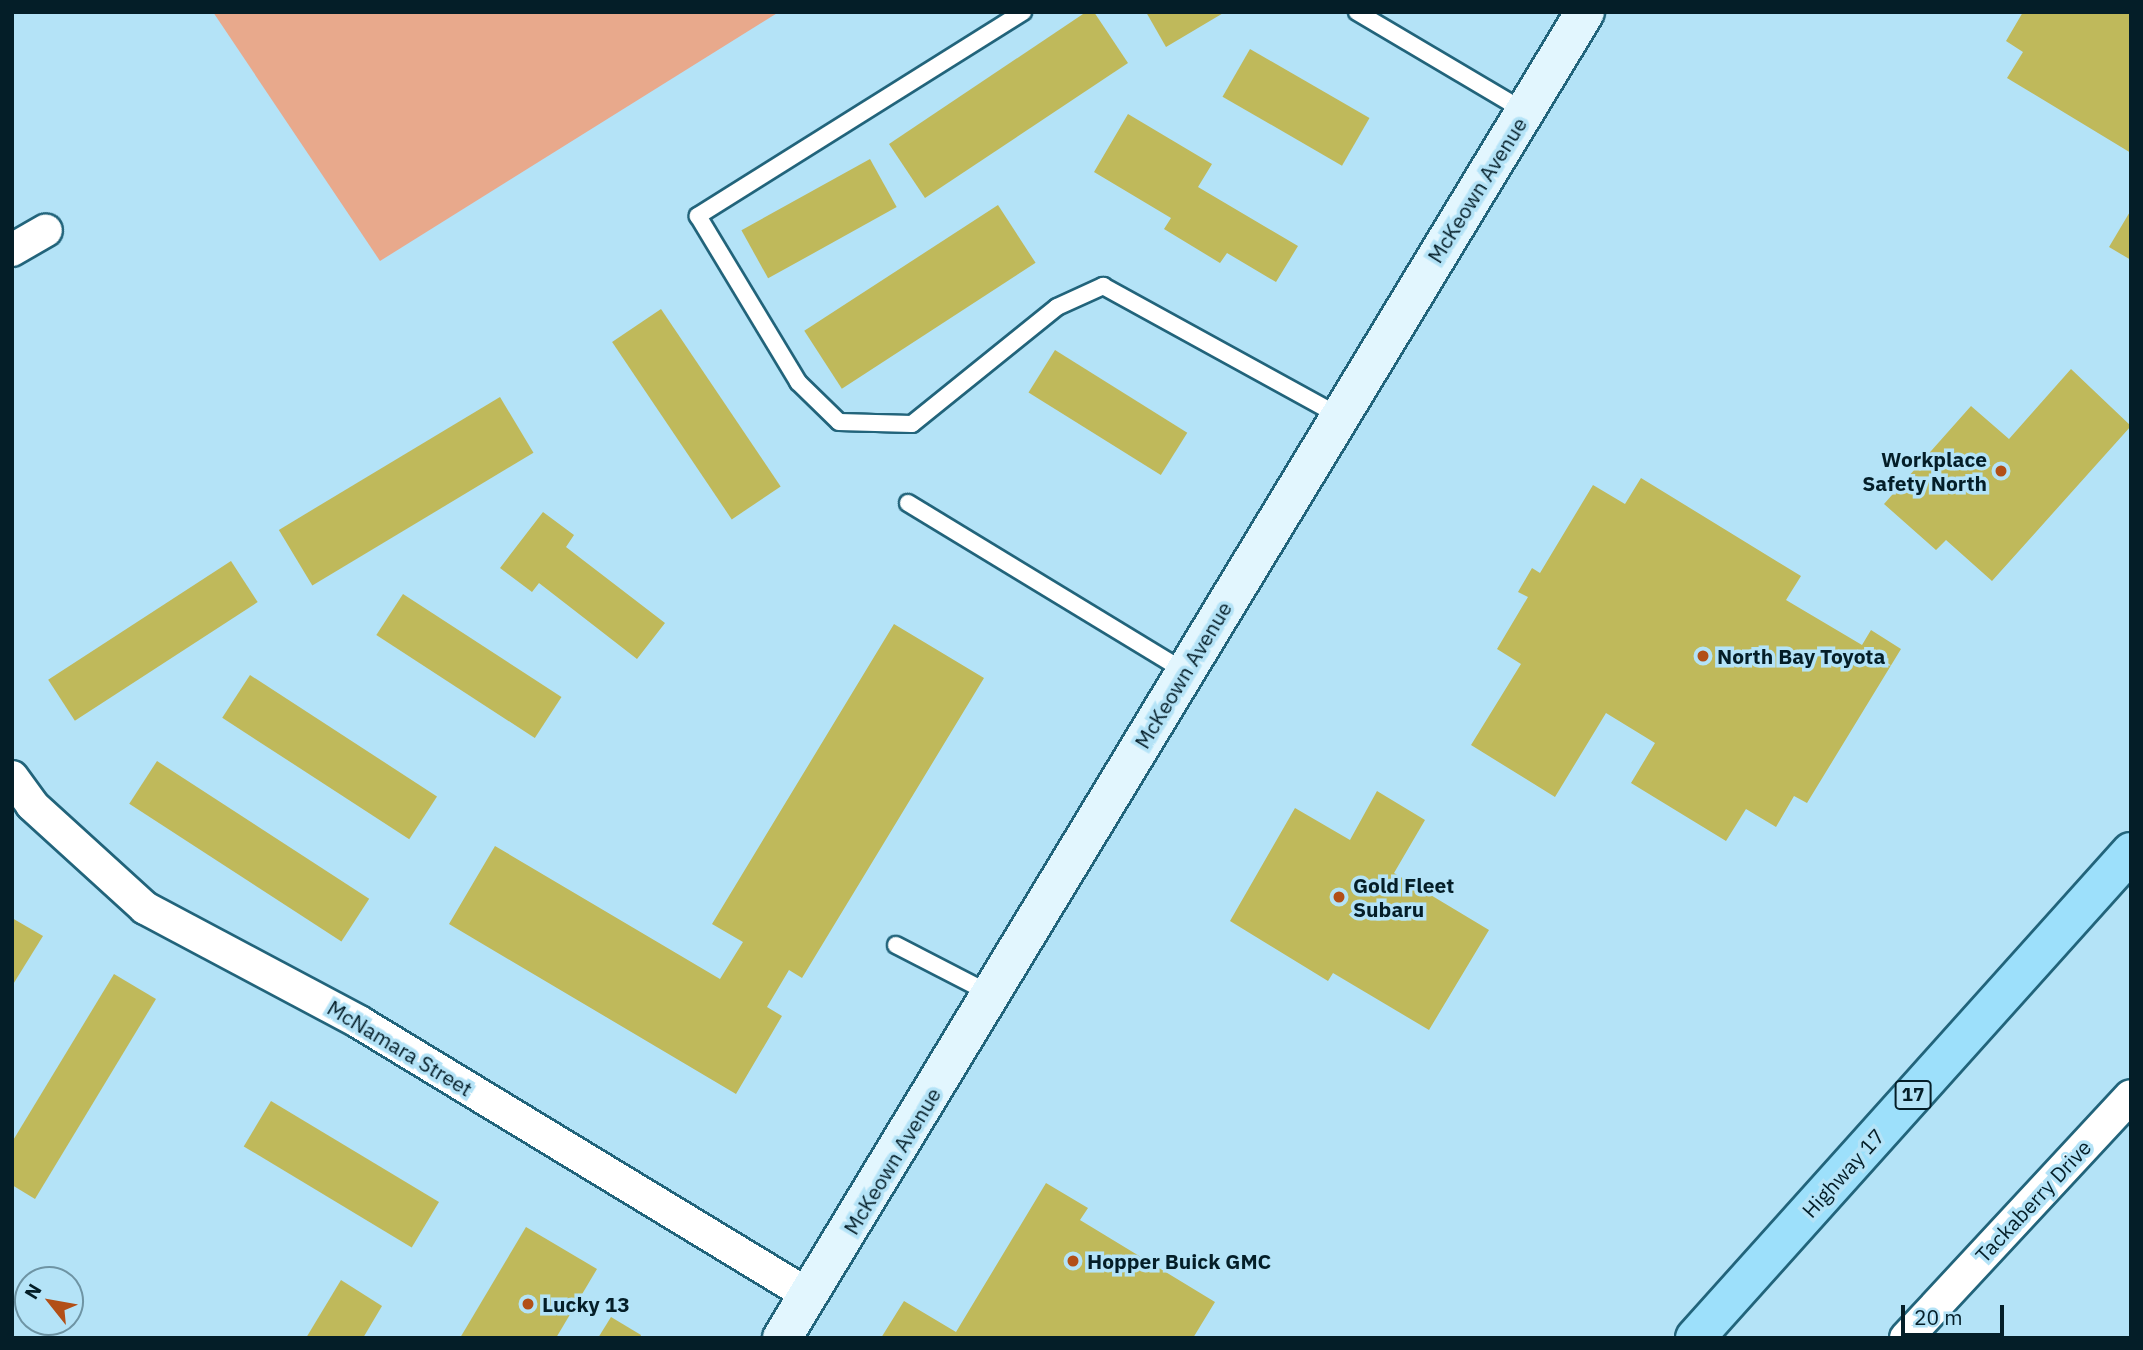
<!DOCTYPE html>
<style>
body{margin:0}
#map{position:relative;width:2143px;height:1350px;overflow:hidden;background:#b4e3f7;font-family:"IBM Plex Sans",sans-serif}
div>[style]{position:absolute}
.green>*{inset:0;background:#e8a98c}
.building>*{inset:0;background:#bfb95b;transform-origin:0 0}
.roads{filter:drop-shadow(2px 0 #22647b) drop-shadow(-2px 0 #22647b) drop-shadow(0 2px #22647b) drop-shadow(0 -2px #22647b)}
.lane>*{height:16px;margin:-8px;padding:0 8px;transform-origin:8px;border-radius:8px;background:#fff}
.street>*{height:32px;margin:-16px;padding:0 16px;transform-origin:16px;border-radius:16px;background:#fff}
.secondary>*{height:38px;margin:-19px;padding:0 19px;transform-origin:19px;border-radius:19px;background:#e2f6fe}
.highway>*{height:38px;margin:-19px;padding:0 19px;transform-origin:19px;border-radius:19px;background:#9de0fb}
.dots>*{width:19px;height:19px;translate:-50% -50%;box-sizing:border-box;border:4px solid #b4e3f7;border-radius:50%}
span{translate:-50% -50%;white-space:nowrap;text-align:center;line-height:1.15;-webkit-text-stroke:7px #b4e3f7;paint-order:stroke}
.shield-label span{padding:2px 5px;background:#b4e3f7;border:2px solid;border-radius:5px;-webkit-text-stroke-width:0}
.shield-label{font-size:19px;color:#041e28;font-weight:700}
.street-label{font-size:21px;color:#041e28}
.poi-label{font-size:21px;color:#041e28;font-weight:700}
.right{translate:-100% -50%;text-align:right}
.left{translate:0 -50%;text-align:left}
.frame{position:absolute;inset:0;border:14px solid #041e28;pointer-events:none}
.north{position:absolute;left:14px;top:1266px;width:70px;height:70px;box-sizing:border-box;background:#b4e3f7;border:2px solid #6e94a4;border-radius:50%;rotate:301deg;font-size:19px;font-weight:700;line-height:28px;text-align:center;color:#041e28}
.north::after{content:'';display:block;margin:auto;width:24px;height:32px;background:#b24f17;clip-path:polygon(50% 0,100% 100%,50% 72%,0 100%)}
.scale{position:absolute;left:1901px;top:1305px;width:103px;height:32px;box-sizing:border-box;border:4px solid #041e28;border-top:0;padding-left:9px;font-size:21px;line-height:24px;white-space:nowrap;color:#041e28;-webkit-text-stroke:5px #b4e3f7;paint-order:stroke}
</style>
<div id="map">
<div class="green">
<div style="clip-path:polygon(213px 12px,779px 12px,380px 261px)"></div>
</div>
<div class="building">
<div style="clip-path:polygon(1086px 12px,1094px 12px,1128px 63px,925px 198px,889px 144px)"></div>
<div style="clip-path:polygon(1146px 12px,1225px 12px,1166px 47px)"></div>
<div style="clip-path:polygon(2023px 12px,2131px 12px,2131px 153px,2007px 78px,2023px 52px,2006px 41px)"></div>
<div style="left:1250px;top:49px;width:138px;height:55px;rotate:30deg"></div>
<div style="clip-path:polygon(1128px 114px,1212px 164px,1198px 187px,1298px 246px,1276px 282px,1227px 253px,1220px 263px,1164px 229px,1171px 218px,1094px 172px)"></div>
<div style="left:870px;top:159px;width:55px;height:147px;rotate:61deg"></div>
<div style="left:998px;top:205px;width:69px;height:231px;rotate:57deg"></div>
<div style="clip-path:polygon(2131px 210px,2131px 260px,2109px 247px)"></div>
<div style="left:661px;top:309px;width:214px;height:59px;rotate:56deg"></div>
<div style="left:1055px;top:350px;width:156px;height:50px;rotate:32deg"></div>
<div style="clip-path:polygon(2071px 369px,2131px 426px,1992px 581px,1946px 540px,1936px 550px,1884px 504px,1971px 406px,2009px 439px)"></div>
<div style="left:500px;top:397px;width:65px;height:258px;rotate:59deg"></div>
<div style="clip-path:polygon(1641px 478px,1801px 576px,1786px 600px,1862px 645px,1871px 630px,1901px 649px,1807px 803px,1794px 796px,1776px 827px,1746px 809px,1726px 841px,1631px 783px,1655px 743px,1606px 713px,1555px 797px,1471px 745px,1521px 664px,1497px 649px,1528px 597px,1518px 592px,1532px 568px,1540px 573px,1593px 485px,1625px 504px)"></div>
<div style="clip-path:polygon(543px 512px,574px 535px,566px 547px,665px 623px,637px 659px,539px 583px,532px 592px,500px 568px)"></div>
<div style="left:231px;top:561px;width:49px;height:218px;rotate:57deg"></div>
<div style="left:403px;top:594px;width:189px;height:49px;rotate:33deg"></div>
<div style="clip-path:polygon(894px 624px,984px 678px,802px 978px,789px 970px,767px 1007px,782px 1016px,736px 1094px,449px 924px,495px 846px,720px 979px,743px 942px,712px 924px)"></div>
<div style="left:250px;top:675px;width:223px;height:51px;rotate:33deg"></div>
<div style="left:157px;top:761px;width:253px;height:51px;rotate:33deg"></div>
<div style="clip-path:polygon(1377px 791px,1425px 820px,1394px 873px,1489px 930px,1429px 1030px,1333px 973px,1328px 981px,1230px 921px,1295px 808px,1350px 840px)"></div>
<div style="clip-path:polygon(12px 918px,43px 936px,12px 986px)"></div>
<div style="clip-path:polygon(114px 974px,156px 999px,35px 1199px,12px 1185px,12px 1142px)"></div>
<div style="left:271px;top:1101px;width:196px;height:53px;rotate:31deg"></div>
<div style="clip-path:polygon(1046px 1183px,1088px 1208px,1080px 1220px,1215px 1302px,1193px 1338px,881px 1338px,904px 1301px,956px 1332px)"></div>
<div style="clip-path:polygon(526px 1227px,597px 1269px,556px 1338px,460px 1338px)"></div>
<div style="clip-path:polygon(341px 1280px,382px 1306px,363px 1338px,306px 1338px)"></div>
<div style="clip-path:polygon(611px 1317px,641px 1335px,640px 1338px,598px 1338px)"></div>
</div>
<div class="roads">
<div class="lane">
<div style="left:1023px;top:12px;width:384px;rotate:147.9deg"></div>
<div style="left:698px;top:216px;width:194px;rotate:58.9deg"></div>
<div style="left:798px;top:382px;width:57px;rotate:44.3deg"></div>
<div style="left:839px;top:422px;width:73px;rotate:1.6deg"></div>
<div style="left:912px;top:424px;width:186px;rotate:-38.9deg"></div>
<div style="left:1057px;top:307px;width:51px;rotate:-24.5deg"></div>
<div style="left:1103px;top:286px;width:272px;rotate:28.8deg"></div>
<div style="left:1357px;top:12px;width:196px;rotate:30.6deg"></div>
<div style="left:908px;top:503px;width:323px;rotate:31.3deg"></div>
<div style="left:896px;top:945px;width:107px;rotate:27.3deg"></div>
</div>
<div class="street">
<div style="left:12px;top:250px;width:39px;rotate:-30deg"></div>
<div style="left:12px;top:777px;width:34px;rotate:54deg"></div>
<div style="left:32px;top:805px;width:153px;rotate:42.3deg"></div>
<div style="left:145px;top:908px;width:242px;rotate:28deg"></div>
<div style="left:359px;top:1022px;width:528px;rotate:31.28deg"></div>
<div style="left:1906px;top:1338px;width:330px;rotate:-47.1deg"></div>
</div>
<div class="secondary">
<div style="left:782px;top:1338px;width:1550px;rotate:-58.8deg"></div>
</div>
<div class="highway">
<div style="left:1695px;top:1338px;width:653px;rotate:-48.1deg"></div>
</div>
</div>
<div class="dots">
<div style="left:2001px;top:471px;background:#b24f17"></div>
<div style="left:1703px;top:656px;background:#b24f17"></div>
<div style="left:1339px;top:897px;background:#b24f17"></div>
<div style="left:1073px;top:1261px;background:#b24f17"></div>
<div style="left:528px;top:1304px;background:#b24f17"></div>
</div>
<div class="shield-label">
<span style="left:1913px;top:1095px">17</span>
</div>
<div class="street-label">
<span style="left:1477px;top:190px;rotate:-58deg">McKeown Avenue</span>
<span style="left:1183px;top:675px;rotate:-59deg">McKeown Avenue</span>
<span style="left:400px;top:1048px;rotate:31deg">McNamara Street</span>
<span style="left:892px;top:1161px;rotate:-59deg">McKeown Avenue</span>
<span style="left:1843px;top:1173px;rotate:-48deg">Highway 17</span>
<span style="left:2033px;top:1201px;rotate:-47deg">Tackaberry Drive</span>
</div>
<div class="poi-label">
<span class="right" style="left:1987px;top:471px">Workplace<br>Safety North</span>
<span class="left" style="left:1717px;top:656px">North Bay Toyota</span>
<span class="left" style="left:1353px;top:897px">Gold Fleet<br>Subaru</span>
<span class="left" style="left:1087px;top:1261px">Hopper Buick GMC</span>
<span class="left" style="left:542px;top:1304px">Lucky 13</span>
</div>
<div class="frame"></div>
<div class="north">N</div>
<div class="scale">20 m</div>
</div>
